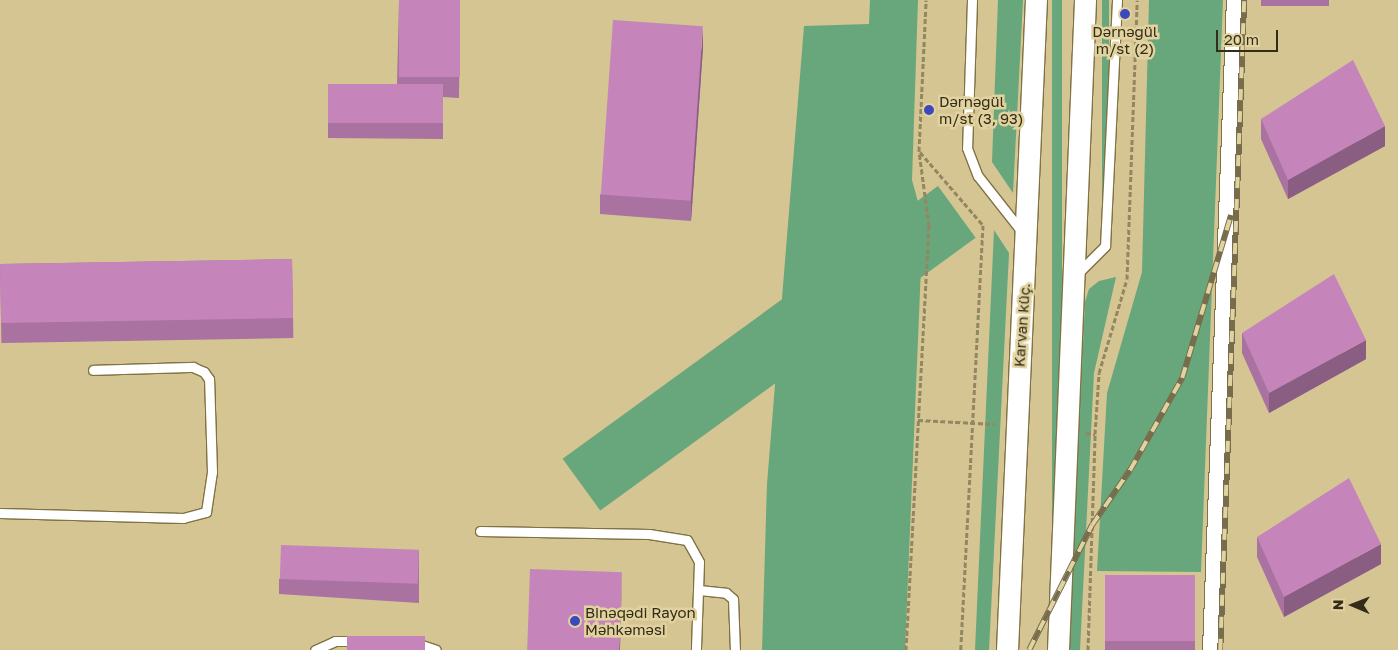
<!DOCTYPE html>
<meta charset="utf-8">
<style>
body{margin:0}
#map{position:relative;width:1398px;height:650px;overflow:hidden;background:#d4c593;font-family:"Golos Text",sans-serif}
div>[style]{position:absolute}
.green>*{inset:0;background:#67a77b;transform-origin:0 0}
.path>*{height:3px;margin-top:-1.5px;transform-origin:0;background:repeating-linear-gradient(90deg,#928761 0 5px,transparent 0 7.5px)}
.roads{filter:drop-shadow(1px 0 #817243) drop-shadow(-1px 0 #817243) drop-shadow(0 1px #817243) drop-shadow(0 -1px #817243)}
.service>*{height:9px;margin:-4.5px;padding:0 4.5px;transform-origin:4.5px;border-radius:4.5px;background:#fff}
.minor>*{height:18px;margin:-9px;padding:0 9px;transform-origin:9px;border-radius:9px;background:#fff}
.tertiary>*{height:21px;margin:-10.5px;padding:0 10.5px;transform-origin:10.5px;border-radius:10.5px;background:#fff}
.rail>*{height:5.5px;margin-top:-2.75px;transform-origin:0;background:repeating-linear-gradient(90deg,#e1d29f 0 11px,#776d4c 0 22px);box-sizing:border-box;border-block:1px solid #776d4c}
.wall>*{inset:0;background:#a972a0;transform-origin:0 0}
.shaded-wall>*{inset:0;background:#8a5d82}
.building>*{inset:0;background:#c585ba;transform-origin:0 0}
.dots>*{width:14px;height:14px;translate:-50% -50%;box-sizing:border-box;border:2px solid #e1d29f;border-radius:50%}
span{translate:-50% -50%;white-space:nowrap;text-align:center;line-height:1.15;-webkit-text-stroke:5px #e1d29f;paint-order:stroke}
.poi-label{font-size:15px;color:#322c18}
.left{translate:0 -50%;text-align:left}
.street-label{font-size:15px;color:#322c18}
.north{position:absolute;left:1328px;top:580px;width:50px;height:50px;-webkit-text-stroke:4px #e1d29f;paint-order:stroke;rotate:271deg;font-size:14px;font-weight:700;line-height:20px;text-align:center;color:#322c18}
.north::after{content:'';display:block;margin:auto;width:18px;height:22px;background:#322c18;clip-path:polygon(50% 0,100% 100%,50% 72%,0 100%)}
.scale{position:absolute;left:1216px;top:30px;width:62px;height:22px;box-sizing:border-box;border:2px solid #322c18;border-top:0;padding-left:6px;font-size:15px;line-height:18px;white-space:nowrap;color:#322c18;-webkit-text-stroke:4px #e1d29f;paint-order:stroke}
</style>
<div id="map">
<div class="green">
<div style="clip-path:polygon(870px 0,918px 0,912px 180px,923px 220px,905px 650px,762px 650px,767px 484px,804px 26px,869px 24px)"></div>
<div style="clip-path:polygon(998px 0,1023px 0,1013px 193px,992px 162px)"></div>
<div style="left:1052px;top:0;width:10px;height:651px"></div>
<div style="left:1102px;top:0;width:7px;height:252px"></div>
<div style="clip-path:polygon(1149px 0,1223px 0,1201px 572px,1097px 571px,1107px 393px,1142px 272px)"></div>
<div style="left:938px;top:186px;width:64px;height:464px;rotate:54deg"></div>
<div style="clip-path:polygon(994px 230px,1009px 253px,989px 650px,975px 650px)"></div>
<div style="clip-path:polygon(1116px 277px,1094px 373px,1080px 650px,1068px 650px,1085px 302px,1089px 289px,1099px 281px)"></div>
</div>
<div class="path">
<div style="left:920px;top:152px;width:96px;rotate:49.2deg"></div>
<div style="left:983px;top:225px;width:426px;rotate:93deg"></div>
<div style="left:918px;top:420px;width:77px;rotate:3deg"></div>
<div style="left:1086px;top:433px;width:9px;rotate:6deg"></div>
<div style="left:1095px;top:434px;width:61px;rotate:-86.2deg"></div>
<div style="left:1099px;top:373px;width:98px;rotate:-73.4deg"></div>
<div style="left:1127px;top:279px;width:279px;rotate:-87.9deg"></div>
<div style="left:906px;top:650px;width:425px;rotate:-86.9deg"></div>
<div style="left:929px;top:226px;width:76px;rotate:-97.6deg"></div>
<div style="left:919px;top:151px;width:151px;rotate:-87.3deg"></div>
<div style="left:1088px;top:650px;width:216px;rotate:-88.1deg"></div>
</div>
<div class="roads">
<div class="service">
<div style="left:972px;top:0;width:148px;rotate:91.9deg"></div>
<div style="left:967px;top:148px;width:30px;rotate:69deg"></div>
<div style="left:978px;top:176px;width:71px;rotate:51.8deg"></div>
<div style="left:1077px;top:274px;width:40px;rotate:-45deg"></div>
<div style="left:1105px;top:246px;width:246px;rotate:-87.2deg"></div>
<div style="left:0;top:513px;width:183px;rotate:1.6deg"></div>
<div style="left:183px;top:518px;width:24px;rotate:-15deg"></div>
<div style="left:206px;top:512px;width:40px;rotate:-81.5deg"></div>
<div style="left:212px;top:472px;width:93px;rotate:-91.8deg"></div>
<div style="left:209px;top:379px;width:9px;rotate:-126deg"></div>
<div style="left:204px;top:372px;width:12px;rotate:-156deg"></div>
<div style="left:193px;top:367px;width:100px;rotate:178.3deg"></div>
<div style="left:480px;top:531px;width:169px;rotate:1deg"></div>
<div style="left:649px;top:534px;width:38px;rotate:9deg"></div>
<div style="left:687px;top:540px;width:25px;rotate:61deg"></div>
<div style="left:699px;top:562px;width:88px;rotate:92deg"></div>
<div style="left:699px;top:590px;width:27px;rotate:6deg"></div>
<div style="left:726px;top:593px;width:9px;rotate:41deg"></div>
<div style="left:733px;top:599px;width:51px;rotate:87.8deg"></div>
<div style="left:413px;top:642px;width:24px;rotate:19deg"></div>
<div style="left:315px;top:650px;width:22px;rotate:-24deg"></div>
<div style="left:335px;top:641px;width:23px"></div>
</div>
<div class="minor">
<div style="left:1212px;top:650px;width:650px;rotate:-87.89deg"></div>
</div>
<div class="tertiary">
<div style="left:1007px;top:650px;width:651px;rotate:-87.45deg"></div>
<div style="left:1058px;top:650px;width:651px;rotate:-87.62deg"></div>
</div>
</div>
<div class="rail">
<div style="left:1029px;top:650px;width:140px;rotate:-63.3deg"></div>
<div style="left:1092px;top:525px;width:67px;rotate:-55.4deg"></div>
<div style="left:1130px;top:470px;width:106px;rotate:-60.5deg"></div>
<div style="left:1182px;top:378px;width:170px;rotate:-73.3deg"></div>
<div style="left:1220px;top:650px;width:650px;rotate:-87.89deg"></div>
</div>
<div class="wall">
<div style="clip-path:polygon(399px 0,460px 0,459px 98px,443px 97px,443px 139px,328px 138px,328px 84px,397px 84px)"></div>
<div style="left:1261px;top:0;width:68px;height:6px"></div>
<div style="clip-path:polygon(703px 47px,691px 221px,600px 214px,600px 195px)"></div>
<div style="clip-path:polygon(1261px 119px,1385px 146px,1288px 199px,1261px 139px)"></div>
<div style="left:292px;top:259px;width:79px;height:292px;rotate:89deg"></div>
<div style="clip-path:polygon(1242px 333px,1366px 359px,1269px 413px,1242px 353px)"></div>
<div style="clip-path:polygon(1257px 537px,1381px 564px,1284px 617px,1257px 557px)"></div>
<div style="clip-path:polygon(419px 551px,419px 603px,279px 594px,279px 579px)"></div>
<div style="left:1195px;top:575px;width:75px;height:90px;rotate:90deg"></div>
</div>
<div class="shaded-wall">
<div style="clip-path:polygon(703px 27px,703px 47px,691px 221px,691px 201px)"></div>
<div style="clip-path:polygon(1385px 126px,1385px 146px,1288px 199px,1288px 180px)"></div>
<div style="clip-path:polygon(1366px 340px,1366px 359px,1269px 413px,1269px 393px)"></div>
<div style="clip-path:polygon(1381px 544px,1381px 564px,1284px 617px,1284px 597px)"></div>
<div style="clip-path:polygon(622px 572px,620px 650px,619px 650px)"></div>
</div>
<div class="building">
<div style="left:399px;top:0;width:61px;height:77px"></div>
<div style="left:613px;top:20px;width:90px;height:175px;rotate:4deg"></div>
<div style="clip-path:polygon(1353px 60px,1385px 126px,1288px 180px,1261px 119px)"></div>
<div style="left:328px;top:84px;width:115px;height:39px"></div>
<div style="left:292px;top:259px;width:59px;height:292px;rotate:89deg"></div>
<div style="clip-path:polygon(1334px 274px,1366px 340px,1269px 393px,1242px 333px)"></div>
<div style="clip-path:polygon(1349px 478px,1381px 544px,1284px 597px,1257px 537px)"></div>
<div style="left:281px;top:545px;width:138px;height:34px;rotate:2deg"></div>
<div style="left:530px;top:569px;width:92px;height:81px;rotate:2deg"></div>
<div style="left:1195px;top:575px;width:66px;height:90px;rotate:90deg"></div>
<div style="left:347px;top:636px;width:78px;height:14px"></div>
</div>
<div class="dots">
<div style="left:1125px;top:14px;background:#3d48bc"></div>
<div style="left:929px;top:110px;background:#3d48bc"></div>
<div style="left:575px;top:621px;background:#3d48bc"></div>
</div>
<div class="poi-label">
<span style="left:1125px;top:40px">Dərnəgül<br>m/st (2)</span>
<span class="left" style="left:939px;top:110px">Dərnəgül<br>m/st (3, 93)</span>
<span class="left" style="left:585px;top:621px">Binəqədi Rayon<br>Məhkəməsi</span>
</div>
<div class="street-label">
<span style="left:1022px;top:325px;rotate:-86deg">Karvan küç.</span>
</div>
<div class="north">N</div>
<div class="scale">20 m</div>
</div>
